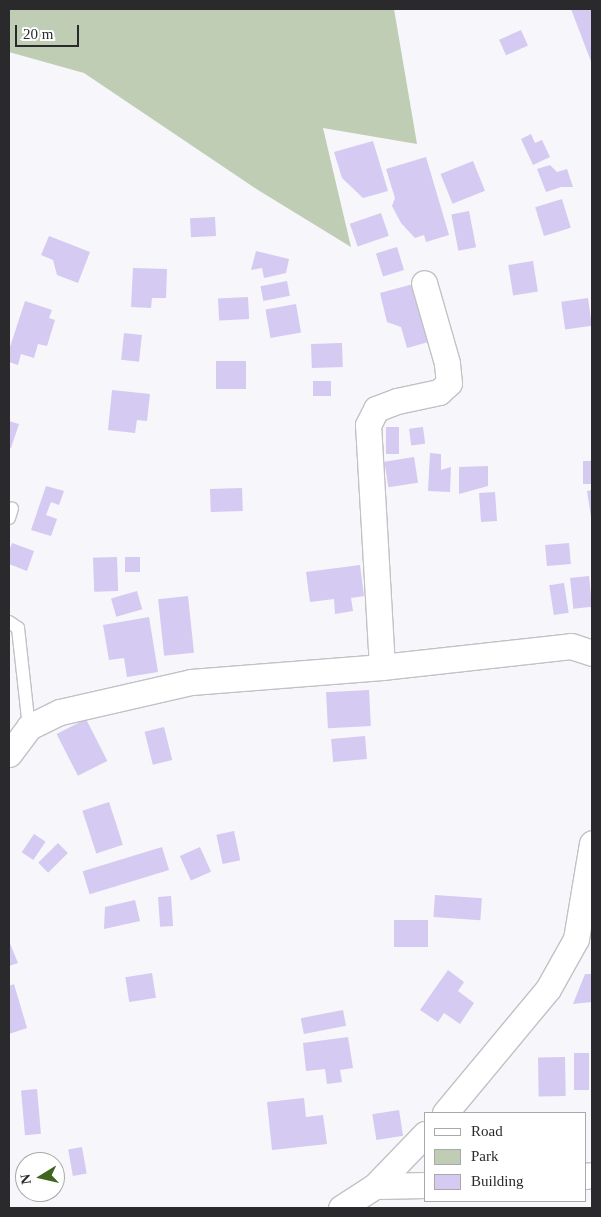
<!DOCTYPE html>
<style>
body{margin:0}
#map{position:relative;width:601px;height:1217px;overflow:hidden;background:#f7f6fa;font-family:Georgia,serif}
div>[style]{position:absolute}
.green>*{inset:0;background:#becdb4}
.building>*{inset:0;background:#d4caf2;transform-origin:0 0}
.roads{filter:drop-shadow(1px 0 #c2c1c5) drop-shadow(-1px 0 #c2c1c5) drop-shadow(0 1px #c2c1c5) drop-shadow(0 -1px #c2c1c5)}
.service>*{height:12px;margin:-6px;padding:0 6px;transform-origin:6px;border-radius:6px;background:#fff}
.minor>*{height:25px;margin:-12.5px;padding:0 12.5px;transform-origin:12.5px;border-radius:12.5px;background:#fff}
span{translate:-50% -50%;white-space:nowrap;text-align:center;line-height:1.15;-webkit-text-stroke:5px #fff;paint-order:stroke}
.frame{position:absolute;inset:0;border:10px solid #2a292b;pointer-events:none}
.legend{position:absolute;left:424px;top:1112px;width:162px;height:90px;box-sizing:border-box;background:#fff;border:1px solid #aaa9aa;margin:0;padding:6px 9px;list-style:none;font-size:15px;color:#2a292b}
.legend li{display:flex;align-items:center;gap:10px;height:25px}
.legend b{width:25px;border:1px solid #aaa9aa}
.north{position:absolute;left:15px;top:1152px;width:50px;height:50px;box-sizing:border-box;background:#fff;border:1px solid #aaa9aa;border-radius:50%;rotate:261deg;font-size:14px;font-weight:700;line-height:20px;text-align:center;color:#2a292b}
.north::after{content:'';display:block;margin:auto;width:18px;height:22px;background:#3f651f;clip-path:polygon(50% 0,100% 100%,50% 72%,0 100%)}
.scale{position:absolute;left:15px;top:25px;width:64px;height:22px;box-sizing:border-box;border:2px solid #2a292b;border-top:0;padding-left:6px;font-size:15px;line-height:18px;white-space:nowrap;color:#2a292b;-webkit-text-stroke:4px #fff;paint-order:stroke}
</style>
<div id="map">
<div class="green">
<div style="clip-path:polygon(9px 9px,394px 9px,417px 144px,323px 128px,351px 247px,258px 190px,84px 73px,9px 52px)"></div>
</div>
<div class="building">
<div style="clip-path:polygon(571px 9px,592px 9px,592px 64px)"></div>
<div style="left:521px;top:30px;width:17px;height:24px;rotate:66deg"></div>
<div style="clip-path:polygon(531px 134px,535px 143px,542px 140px,550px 157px,533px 165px,521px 139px)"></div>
<div style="clip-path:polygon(373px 141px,388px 191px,363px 198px,342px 178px,334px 152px)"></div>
<div style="clip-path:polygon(426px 157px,449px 235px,426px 242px,424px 235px,415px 238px,401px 223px,392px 206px,395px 198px,386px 169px)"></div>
<div style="left:473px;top:161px;width:32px;height:35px;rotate:68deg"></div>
<div style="clip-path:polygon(550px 165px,557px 172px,567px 169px,573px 187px,561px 187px,546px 192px,537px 169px)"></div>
<div style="left:562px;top:199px;width:30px;height:28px;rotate:73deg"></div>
<div style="left:469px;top:211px;width:37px;height:18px;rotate:79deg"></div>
<div style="left:381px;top:213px;width:24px;height:33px;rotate:71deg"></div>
<div style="left:215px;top:217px;width:19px;height:25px;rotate:87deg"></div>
<div style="clip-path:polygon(49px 236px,90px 252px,78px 283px,57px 275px,53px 260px,41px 255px)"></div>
<div style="left:397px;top:247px;width:24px;height:22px;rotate:73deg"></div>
<div style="clip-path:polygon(256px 251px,289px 259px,286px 273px,264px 278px,262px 268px,251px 270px)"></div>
<div style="left:533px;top:261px;width:31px;height:25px;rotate:81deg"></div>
<div style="clip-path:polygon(133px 268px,167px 269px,166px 298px,152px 298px,151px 308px,131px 307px)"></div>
<div style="left:287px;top:281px;width:15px;height:27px;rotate:79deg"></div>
<div style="clip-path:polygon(417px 283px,432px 341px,407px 348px,401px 327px,387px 322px,380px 293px)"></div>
<div style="left:248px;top:297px;width:22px;height:30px;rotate:87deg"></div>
<div style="left:588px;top:298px;width:28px;height:27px;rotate:82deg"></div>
<div style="clip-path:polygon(25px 301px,52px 310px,49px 318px,55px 320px,47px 346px,38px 344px,34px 358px,21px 354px,18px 365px,9px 362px,9px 350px)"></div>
<div style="left:296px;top:304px;width:29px;height:31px;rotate:80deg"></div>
<div style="left:124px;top:333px;width:18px;height:27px;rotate:6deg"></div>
<div style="left:342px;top:343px;width:24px;height:31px;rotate:88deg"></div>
<div style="left:216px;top:361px;width:30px;height:28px"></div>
<div style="left:313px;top:381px;width:18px;height:15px"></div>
<div style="clip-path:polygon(112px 390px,150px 394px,147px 421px,137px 420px,135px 433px,108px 430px)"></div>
<div style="clip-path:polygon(9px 421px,19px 424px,11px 448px,9px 448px)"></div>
<div style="left:386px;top:427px;width:13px;height:27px"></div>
<div style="left:423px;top:427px;width:17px;height:14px;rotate:83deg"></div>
<div style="clip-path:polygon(430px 453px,441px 454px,441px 470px,451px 467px,450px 492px,428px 491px)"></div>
<div style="left:414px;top:457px;width:26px;height:30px;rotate:81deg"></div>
<div style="left:583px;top:461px;width:9px;height:23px"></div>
<div style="clip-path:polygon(488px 466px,488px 486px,459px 494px,459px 467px)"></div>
<div style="clip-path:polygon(46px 486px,64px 491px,59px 505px,51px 502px,46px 515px,57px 519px,51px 536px,31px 530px)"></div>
<div style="left:242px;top:488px;width:23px;height:32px;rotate:88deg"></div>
<div style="clip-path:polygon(592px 490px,592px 517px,591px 517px,587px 491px)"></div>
<div style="left:495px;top:492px;width:29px;height:16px;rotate:86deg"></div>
<div style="clip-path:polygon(12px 543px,34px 551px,27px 571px,9px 564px,9px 551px)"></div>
<div style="left:569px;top:543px;width:21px;height:24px;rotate:85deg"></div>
<div style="left:117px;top:557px;width:34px;height:24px;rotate:88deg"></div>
<div style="left:125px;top:557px;width:15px;height:15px"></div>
<div style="clip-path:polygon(360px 565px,364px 596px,351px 598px,353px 611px,335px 614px,334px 599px,310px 602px,306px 572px)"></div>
<div style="left:589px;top:576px;width:31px;height:19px;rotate:84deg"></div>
<div style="left:564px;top:583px;width:30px;height:15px;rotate:81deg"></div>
<div style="left:137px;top:591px;width:19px;height:27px;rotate:74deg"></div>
<div style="left:188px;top:596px;width:57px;height:30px;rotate:84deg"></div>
<div style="clip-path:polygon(149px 617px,158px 672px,127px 677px,124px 658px,109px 660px,103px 625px)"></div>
<div style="left:369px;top:690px;width:36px;height:43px;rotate:87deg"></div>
<div style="left:86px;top:719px;width:47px;height:33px;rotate:63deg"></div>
<div style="left:164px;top:727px;width:34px;height:20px;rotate:76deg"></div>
<div style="left:365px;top:736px;width:23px;height:34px;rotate:85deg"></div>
<div style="left:109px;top:802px;width:45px;height:28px;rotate:72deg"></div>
<div style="left:234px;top:831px;width:30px;height:18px;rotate:78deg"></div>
<div style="left:34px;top:834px;width:14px;height:22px;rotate:34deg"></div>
<div style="left:58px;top:843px;width:14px;height:28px;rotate:45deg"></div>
<div style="left:162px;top:847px;width:24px;height:83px;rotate:73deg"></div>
<div style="left:200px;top:847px;width:27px;height:22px;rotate:66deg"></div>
<div style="left:435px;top:895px;width:47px;height:22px;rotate:4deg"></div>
<div style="left:171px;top:896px;width:30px;height:13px;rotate:86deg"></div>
<div style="clip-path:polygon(135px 900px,140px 921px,104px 929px,105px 907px)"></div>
<div style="left:394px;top:920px;width:34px;height:27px"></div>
<div style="clip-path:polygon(9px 941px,18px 963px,9px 966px)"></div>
<div style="clip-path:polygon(448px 970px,464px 982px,458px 991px,474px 1003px,460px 1024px,444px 1013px,438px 1022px,420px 1010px)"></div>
<div style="left:152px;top:973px;width:25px;height:27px;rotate:81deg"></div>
<div style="clip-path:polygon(585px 974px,592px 974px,592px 1002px,573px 1004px)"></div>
<div style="clip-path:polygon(14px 984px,27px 1028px,9px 1034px,9px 986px)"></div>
<div style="left:343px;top:1010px;width:16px;height:43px;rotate:79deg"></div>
<div style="clip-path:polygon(348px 1037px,353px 1068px,340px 1070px,342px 1082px,327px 1084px,325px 1069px,306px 1071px,303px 1043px)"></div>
<div style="left:574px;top:1053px;width:15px;height:37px"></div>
<div style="left:565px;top:1057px;width:39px;height:27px;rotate:89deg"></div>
<div style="left:37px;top:1089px;width:45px;height:16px;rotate:85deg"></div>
<div style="clip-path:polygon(304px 1098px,306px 1117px,323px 1115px,327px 1144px,272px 1150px,267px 1102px)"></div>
<div style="left:399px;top:1110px;width:26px;height:27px;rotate:81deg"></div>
<div style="left:82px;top:1147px;width:27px;height:14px;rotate:80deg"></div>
</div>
<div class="roads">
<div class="service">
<div style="left:9px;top:518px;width:10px;rotate:-73deg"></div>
<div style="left:9px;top:622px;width:11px;rotate:34deg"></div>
<div style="left:18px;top:628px;width:100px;rotate:83.7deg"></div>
</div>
<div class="minor">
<div style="left:382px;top:667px;width:242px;rotate:-93.3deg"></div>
<div style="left:368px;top:425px;width:18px;rotate:-63deg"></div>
<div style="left:376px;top:409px;width:22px;rotate:-21deg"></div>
<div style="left:397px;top:401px;width:43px;rotate:-12.1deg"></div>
<div style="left:439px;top:392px;width:13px;rotate:-42deg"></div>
<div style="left:449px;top:383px;width:20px;rotate:-96deg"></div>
<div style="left:447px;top:363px;width:83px;rotate:-106deg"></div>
<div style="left:9px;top:754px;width:34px;rotate:-53deg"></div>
<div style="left:29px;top:727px;width:34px;rotate:-26deg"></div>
<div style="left:60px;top:712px;width:134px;rotate:-12.9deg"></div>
<div style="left:191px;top:682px;width:192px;rotate:-4.5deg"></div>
<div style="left:382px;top:667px;width:190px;rotate:-6.3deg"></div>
<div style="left:571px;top:646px;width:22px;rotate:18deg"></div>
<div style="left:445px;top:1113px;width:161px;rotate:-50.3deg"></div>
<div style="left:548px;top:989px;width:57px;rotate:-60.8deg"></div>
<div style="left:576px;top:939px;width:97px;rotate:-80.5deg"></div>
<div style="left:585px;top:1176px;width:7px;rotate:-8deg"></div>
<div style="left:375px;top:1186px;width:50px;rotate:-1.1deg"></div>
<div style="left:341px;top:1208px;width:40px;rotate:-32.9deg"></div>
<div style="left:375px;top:1186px;width:72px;rotate:-46.1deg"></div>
</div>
</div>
<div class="frame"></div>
<ul class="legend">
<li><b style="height:6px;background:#fff"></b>Road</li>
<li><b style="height:14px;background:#becdb4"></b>Park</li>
<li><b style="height:14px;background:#d4caf2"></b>Building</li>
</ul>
<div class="north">N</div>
<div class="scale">20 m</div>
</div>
